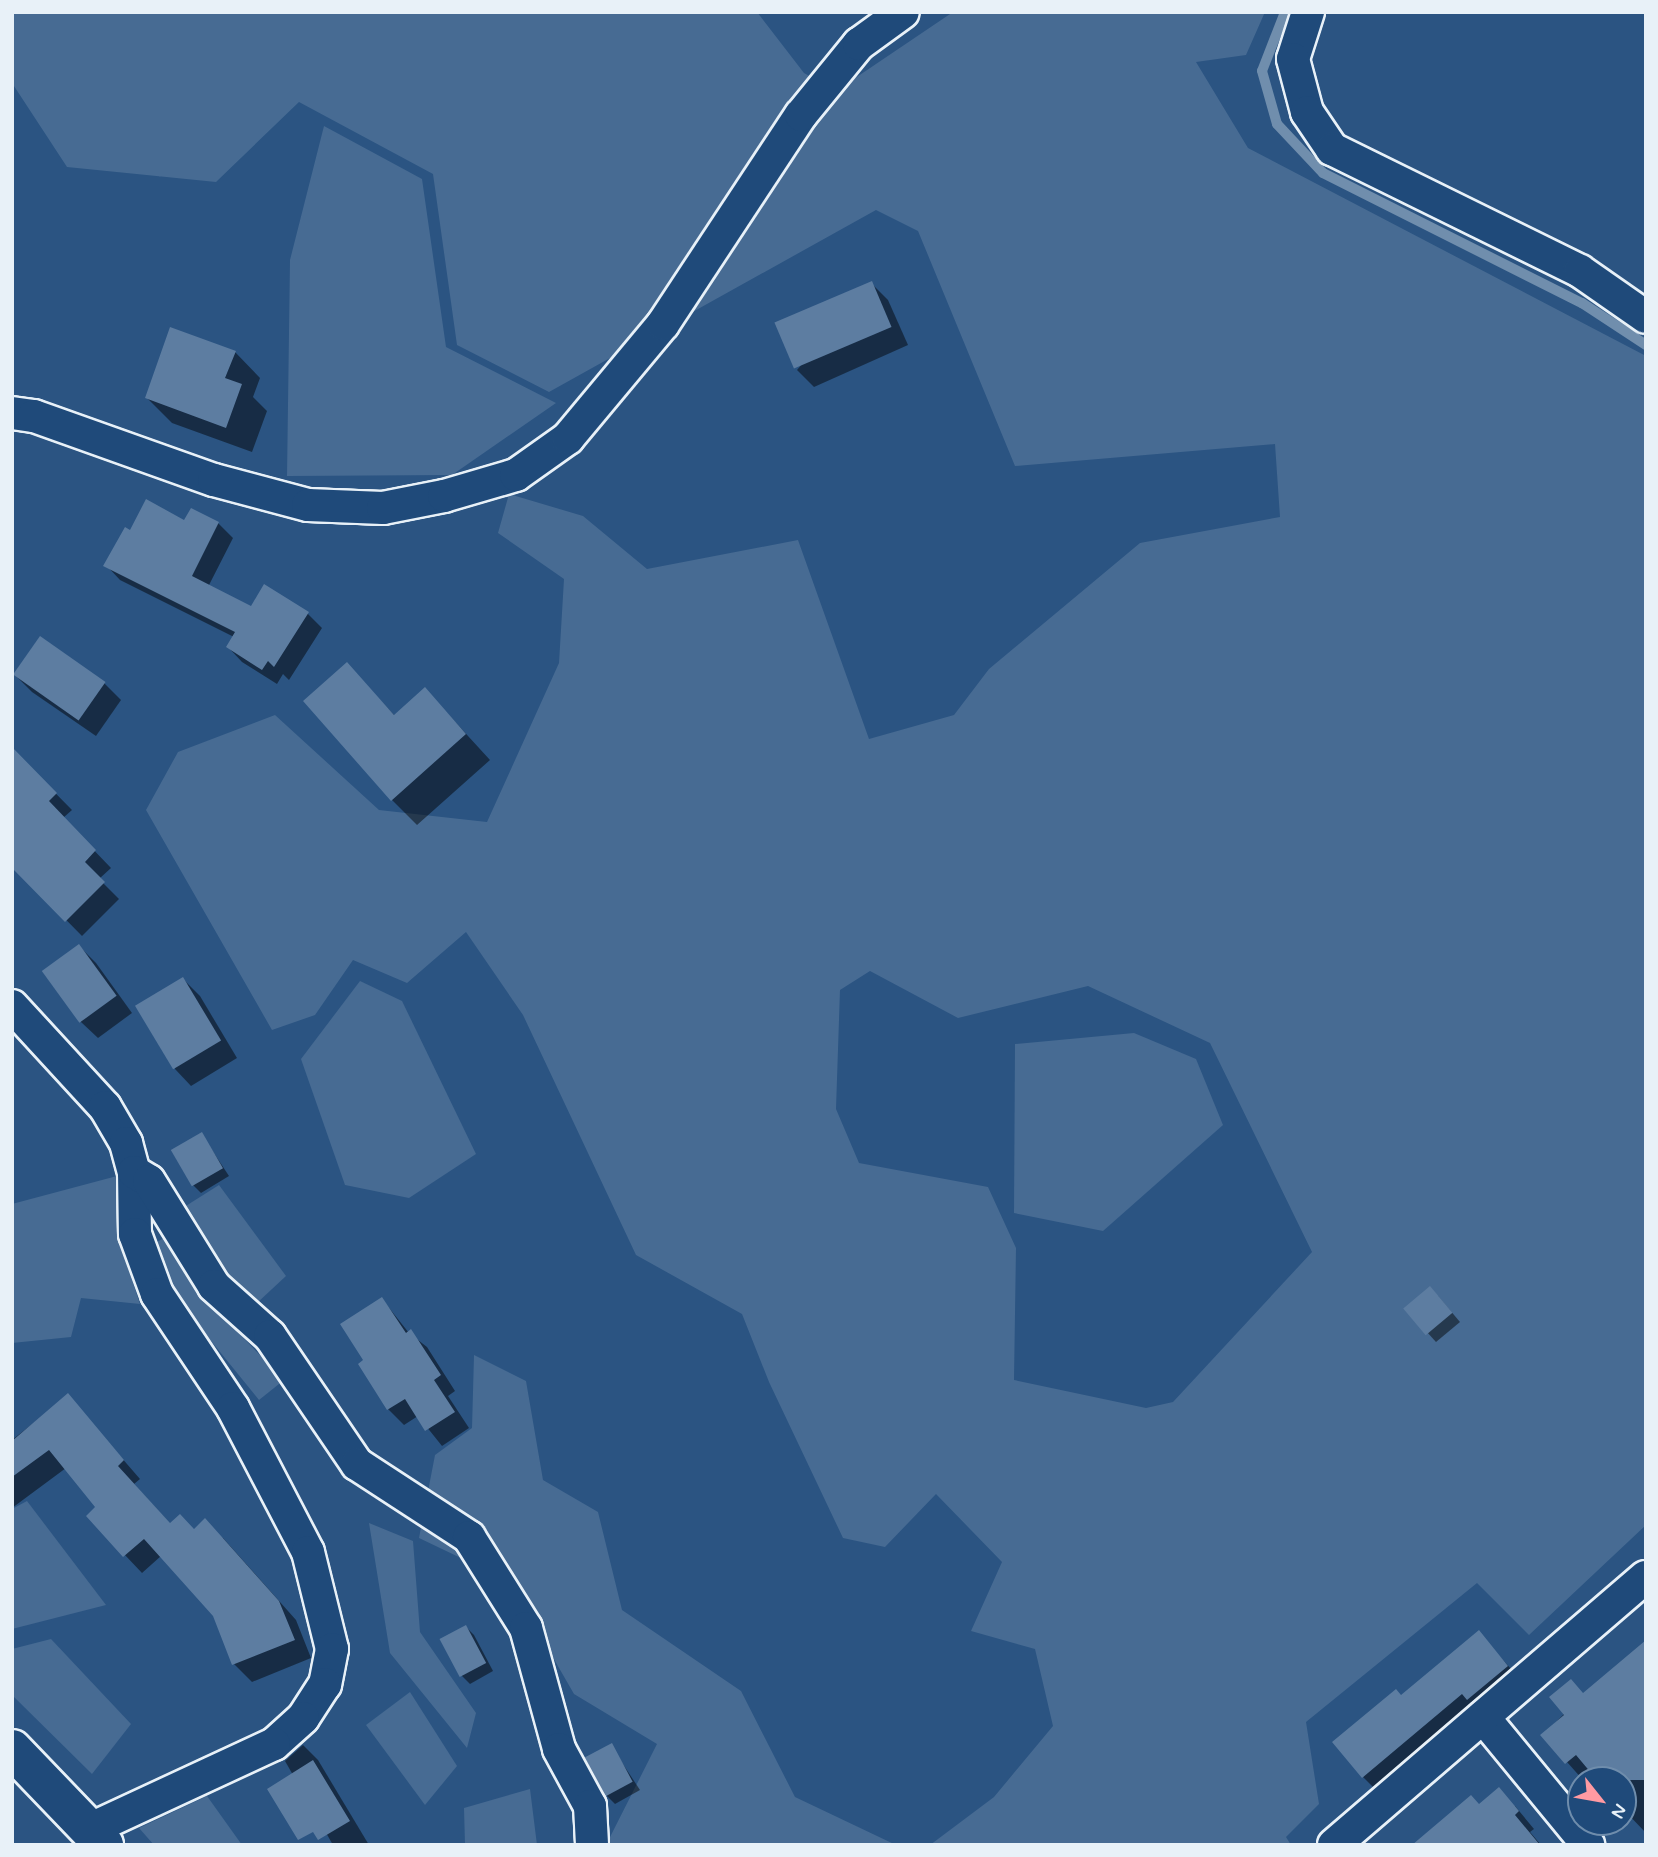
<!DOCTYPE html>
<style>
body{margin:0}
#map{position:relative;width:1658px;height:1857px;overflow:hidden;background:#2b5482;font-family:Mynerve,sans-serif}
div>[style]{position:absolute}
.green>*{inset:0;background:#476b93}
.shadow>*{inset:0;background:#0007}
.stream>*{height:10px;margin:-5px;padding:0 5px;transform-origin:5px;border-radius:5px;background:#708ead}
.building>*{inset:0;background:#5d7da1;transform-origin:0 0}
.roads{filter:drop-shadow(2px 0 #e8f1f8) drop-shadow(-2px 0 #e8f1f8) drop-shadow(0 2px #e8f1f8) drop-shadow(0 -2px #e8f1f8)}
.minor>*{height:32px;margin:-16px;padding:0 16px;transform-origin:16px;border-radius:16px;background:#1f4a7a}
.secondary>*{height:38px;margin:-19px;padding:0 19px;transform-origin:19px;border-radius:19px;background:#1f4a7a}
span{translate:-50% -50%;white-space:nowrap;text-align:center;line-height:1.15;-webkit-text-stroke:5px #1f4a7a;paint-order:stroke}
.frame{position:absolute;inset:0;border:14px solid #e8f1f8;pointer-events:none}
.north{position:absolute;left:1567px;top:1766px;width:70px;height:70px;box-sizing:border-box;background:#1f4a7a;border:2px solid #6f8dac;border-radius:50%;rotate:121deg;font-size:19px;font-weight:700;line-height:28px;text-align:center;color:#e8f1f8}
.north::after{content:'';display:block;margin:auto;width:24px;height:32px;background:#ff9aa2;clip-path:polygon(50% 0,100% 100%,50% 72%,0 100%)}
</style>
<div id="map">
<div class="green">
<div style="clip-path:polygon(evenodd,12px 12px,757px 12px,804px 73px,836px 91px,953px 12px,1265px 12px,1246px 55px,1196px 62px,1248px 148px,1646px 356px,1646px 1525px,1529px 1635px,1477px 1583px,1306px 1722px,1319px 1804px,1286px 1837px,1291px 1845px,930px 1845px,994px 1797px,1053px 1726px,1035px 1649px,971px 1631px,1002px 1562px,936px 1494px,885px 1547px,843px 1538px,769px 1382px,742px 1314px,636px 1255px,523px 1015px,466px 932px,407px 983px,353px 960px,315px 1015px,272px 1030px,146px 810px,178px 752px,275px 715px,379px 810px,487px 822px,559px 663px,564px 579px,498px 533px,509px 494px,583px 516px,647px 569px,798px 540px,869px 739px,954px 715px,989px 669px,1140px 543px,1280px 517px,1275px 444px,1015px 466px,918px 231px,876px 210px,549px 392px,457px 345px,433px 174px,299px 102px,216px 182px,67px 167px,12px 83px,12px 12px,870px 971px,958px 1018px,1088px 986px,1210px 1043px,1312px 1252px,1173px 1402px,1146px 1408px,1014px 1380px,1016px 1248px,988px 1187px,859px 1163px,836px 1109px,840px 990px,870px 971px)"></div>
<div style="clip-path:polygon(324px 126px,422px 179px,446px 347px,556px 403px,452px 475px,287px 476px,290px 260px)"></div>
<div style="clip-path:polygon(360px 981px,402px 1001px,476px 1154px,409px 1198px,345px 1185px,301px 1059px)"></div>
<div style="clip-path:polygon(1134px 1033px,1196px 1059px,1223px 1125px,1103px 1231px,1014px 1213px,1015px 1044px)"></div>
<div style="clip-path:polygon(117px 1176px,118px 1238px,140px 1304px,81px 1298px,71px 1337px,12px 1343px,12px 1204px)"></div>
<div style="clip-path:polygon(219px 1185px,286px 1276px,257px 1303px,227px 1279px,181px 1209px)"></div>
<div style="clip-path:polygon(171px 1234px,204px 1297px,284px 1380px,259px 1400px,164px 1283px,150px 1246px)"></div>
<div style="clip-path:polygon(474px 1355px,526px 1381px,543px 1480px,598px 1512px,622px 1610px,741px 1691px,795px 1797px,896px 1845px,606px 1845px,657px 1744px,574px 1694px,509px 1581px,419px 1538px,435px 1455px,472px 1428px)"></div>
<div style="clip-path:polygon(27px 1501px,106px 1605px,12px 1629px,12px 1509px)"></div>
<div style="clip-path:polygon(369px 1523px,413px 1541px,420px 1632px,476px 1713px,467px 1748px,390px 1653px)"></div>
<div style="clip-path:polygon(51px 1639px,131px 1724px,92px 1774px,12px 1695px,12px 1649px)"></div>
<div style="clip-path:polygon(410px 1692px,457px 1766px,425px 1805px,366px 1725px)"></div>
<div style="clip-path:polygon(530px 1789px,537px 1845px,465px 1845px,464px 1808px)"></div>
<div style="clip-path:polygon(207px 1796px,242px 1845px,154px 1845px,139px 1828px)"></div>
</div>
<div class="shadow">
<div style="clip-path:polygon(871px 283px,888px 300px,908px 345px,814px 387px,797px 370px)"></div>
<div style="clip-path:polygon(235px 352px,260px 378px,253px 397px,267px 411px,252px 452px,172px 423px,147px 398px)"></div>
<div style="clip-path:polygon(185px 523px,218px 523px,233px 538px,208px 587px,252px 608px,307px 613px,322px 628px,289px 680px,283px 674px,277px 684px,242px 662px,228px 647px,234px 637px,120px 580px,106px 565px,130px 532px)"></div>
<div style="clip-path:polygon(347px 665px,395px 716px,425px 689px,490px 760px,417px 825px,392px 800px)"></div>
<div style="clip-path:polygon(15px 675px,104px 683px,121px 700px,96px 736px,32px 692px)"></div>
<div style="clip-path:polygon(12px 749px,72px 810px,63px 818px,111px 868px,99px 879px,119px 899px,82px 936px,14px 867px)"></div>
<div style="clip-path:polygon(79px 946px,96px 963px,132px 1013px,98px 1038px,81px 1022px)"></div>
<div style="clip-path:polygon(183px 979px,200px 996px,237px 1058px,191px 1086px,175px 1069px)"></div>
<div style="clip-path:polygon(202px 1135px,229px 1176px,201px 1193px,193px 1185px)"></div>
<div style="clip-path:polygon(1438px 1296px,1460px 1322px,1436px 1342px,1406px 1309px)"></div>
<div style="clip-path:polygon(382px 1299px,409px 1333px,427px 1347px,455px 1391px,448px 1396px,469px 1428px,442px 1446px,418px 1416px,404px 1425px,388px 1409px,360px 1364px,366px 1361px)"></div>
<div style="clip-path:polygon(68px 1396px,140px 1479px,134px 1484px,171px 1525px,223px 1538px,296px 1620px,311px 1658px,252px 1682px,234px 1664px,214px 1615px,161px 1556px,142px 1573px,88px 1516px,98px 1507px,66px 1468px,12px 1508px,12px 1440px)"></div>
<div style="clip-path:polygon(466px 1627px,474px 1635px,493px 1671px,470px 1684px,462px 1676px)"></div>
<div style="clip-path:polygon(1478px 1633px,1524px 1683px,1380px 1794px,1363px 1777px,1402px 1697px)"></div>
<div style="clip-path:polygon(1646px 1662px,1646px 1833px,1623px 1809px,1623px 1780px,1599px 1780px,1593px 1772px,1583px 1780px,1543px 1735px,1584px 1694px)"></div>
<div style="clip-path:polygon(303px 1745px,318px 1760px,369px 1845px,333px 1845px,285px 1761px)"></div>
<div style="clip-path:polygon(611px 1746px,640px 1790px,615px 1804px,607px 1796px)"></div>
<div style="clip-path:polygon(1479px 1806px,1515px 1806px,1534px 1829px,1530px 1832px,1541px 1845px,1435px 1845px)"></div>
</div>
<div class="stream">
<div style="left:1285px;top:12px;width:63px;rotate:111.3deg"></div>
<div style="left:1262px;top:71px;width:55px;rotate:74.2deg"></div>
<div style="left:1277px;top:124px;width:67px;rotate:46.8deg"></div>
<div style="left:1323px;top:173px;width:290px;rotate:26.7deg"></div>
<div style="left:1582px;top:303px;width:77px;rotate:33.3deg"></div>
</div>
<div class="building">
<div style="left:872px;top:281px;width:50px;height:106px;rotate:67deg"></div>
<div style="clip-path:polygon(170px 327px,236px 351px,225px 378px,242px 384px,226px 428px,145px 398px)"></div>
<div style="clip-path:polygon(146px 499px,184px 520px,191px 508px,219px 522px,192px 576px,251px 606px,264px 584px,309px 612px,274px 667px,268px 661px,262px 670px,226px 647px,235px 632px,103px 566px,125px 527px,130px 530px)"></div>
<div style="left:40px;top:636px;width:80px;height:47px;rotate:35deg"></div>
<div style="clip-path:polygon(347px 662px,394px 715px,425px 687px,466px 734px,391px 801px,303px 701px)"></div>
<div style="clip-path:polygon(12px 747px,57px 793px,49px 801px,96px 850px,85px 862px,105px 882px,65px 922px,12px 868px)"></div>
<div style="left:79px;top:944px;width:64px;height:46px;rotate:54deg"></div>
<div style="left:183px;top:977px;width:74px;height:56px;rotate:59deg"></div>
<div style="left:202px;top:1132px;width:42px;height:36px;rotate:60deg"></div>
<div style="left:1430px;top:1286px;width:35px;height:35px;rotate:50deg"></div>
<div style="clip-path:polygon(382px 1297px,406px 1333px,411px 1329px,441px 1375px,434px 1380px,455px 1412px,425px 1431px,405px 1399px,387px 1410px,358px 1364px,363px 1360px,340px 1324px)"></div>
<div style="clip-path:polygon(68px 1393px,124px 1460px,118px 1466px,170px 1523px,180px 1514px,194px 1529px,205px 1518px,279px 1601px,295px 1640px,232px 1665px,213px 1616px,144px 1539px,123px 1557px,86px 1516px,95px 1507px,49px 1450px,12px 1477px,12px 1441px)"></div>
<div style="left:466px;top:1625px;width:43px;height:30px;rotate:62deg"></div>
<div style="clip-path:polygon(1479px 1630px,1508px 1666px,1467px 1700px,1462px 1694px,1362px 1778px,1332px 1742px,1396px 1689px,1401px 1695px)"></div>
<div style="clip-path:polygon(1646px 1640px,1646px 1780px,1597px 1780px,1576px 1755px,1565px 1764px,1540px 1735px,1564px 1715px,1549px 1697px,1571px 1679px,1583px 1693px)"></div>
<div style="left:612px;top:1743px;width:44px;height:31px;rotate:62deg"></div>
<div style="clip-path:polygon(313px 1760px,350px 1821px,318px 1840px,313px 1832px,298px 1840px,267px 1789px)"></div>
<div style="clip-path:polygon(1499px 1787px,1519px 1811px,1515px 1815px,1540px 1845px,1412px 1845px,1471px 1795px,1479px 1804px)"></div>
</div>
<div class="roads">
<div class="minor">
<div style="left:1308px;top:12px;width:49px;rotate:107.7deg"></div>
<div style="left:1293px;top:59px;width:55px;rotate:75.2deg"></div>
<div style="left:1307px;top:112px;width:45px;rotate:56deg"></div>
<div style="left:1332px;top:149px;width:276px;rotate:26.2deg"></div>
<div style="left:1580px;top:271px;width:80px;rotate:34.9deg"></div>
<div style="left:12px;top:413px;width:22px;rotate:8deg"></div>
<div style="left:34px;top:416px;width:191px;rotate:19.6deg"></div>
<div style="left:214px;top:480px;width:97px;rotate:14.9deg"></div>
<div style="left:308px;top:505px;width:75px;rotate:2.3deg"></div>
<div style="left:383px;top:508px;width:62px;rotate:-11.1deg"></div>
<div style="left:444px;top:496px;width:75px;rotate:-16.3deg"></div>
<div style="left:516px;top:475px;width:64px;rotate:-35.4deg"></div>
<div style="left:568px;top:438px;width:148px;rotate:-50.2deg"></div>
<div style="left:663px;top:324px;width:250px;rotate:-56.6deg"></div>
<div style="left:801px;top:115px;width:92px;rotate:-50.8deg"></div>
<div style="left:859px;top:44px;width:54px;rotate:-36deg"></div>
<div style="left:12px;top:1006px;width:137px;rotate:47.4deg"></div>
<div style="left:105px;top:1107px;width:42px;rotate:59.7deg"></div>
<div style="left:126px;top:1143px;width:30px;rotate:75deg"></div>
<div style="left:134px;top:1172px;width:62px;rotate:89.1deg"></div>
<div style="left:135px;top:1234px;width:64px;rotate:69.9deg"></div>
<div style="left:157px;top:1294px;width:137px;rotate:56.3deg"></div>
<div style="left:233px;top:1408px;width:162px;rotate:62.5deg"></div>
<div style="left:308px;top:1552px;width:100px;rotate:76.1deg"></div>
<div style="left:332px;top:1649px;width:36px;rotate:101deg"></div>
<div style="left:325px;top:1684px;width:40px;rotate:122.9deg"></div>
<div style="left:303px;top:1718px;width:39px;rotate:138deg"></div>
<div style="left:274px;top:1744px;width:202px;rotate:155.1deg"></div>
<div style="left:134px;top:1172px;width:17px;rotate:31deg"></div>
<div style="left:149px;top:1181px;width:123px;rotate:58.2deg"></div>
<div style="left:214px;top:1286px;width:75px;rotate:41.8deg"></div>
<div style="left:270px;top:1336px;width:155px;rotate:55.8deg"></div>
<div style="left:357px;top:1464px;width:134px;rotate:33.1deg"></div>
<div style="left:469px;top:1537px;width:107px;rotate:57.9deg"></div>
<div style="left:526px;top:1628px;width:125px;rotate:74.7deg"></div>
<div style="left:559px;top:1749px;width:65px;rotate:61.5deg"></div>
<div style="left:590px;top:1806px;width:39px;rotate:87deg"></div>
<div style="left:1483px;top:1717px;width:166px;rotate:50.6deg"></div>
<div style="left:1334px;top:1845px;width:411px;rotate:-40.7deg"></div>
</div>
<div class="secondary">
<div style="left:12px;top:1749px;width:133px;rotate:46.2deg"></div>
</div>
</div>
<div class="frame"></div>
<div class="north">N</div>
</div>
